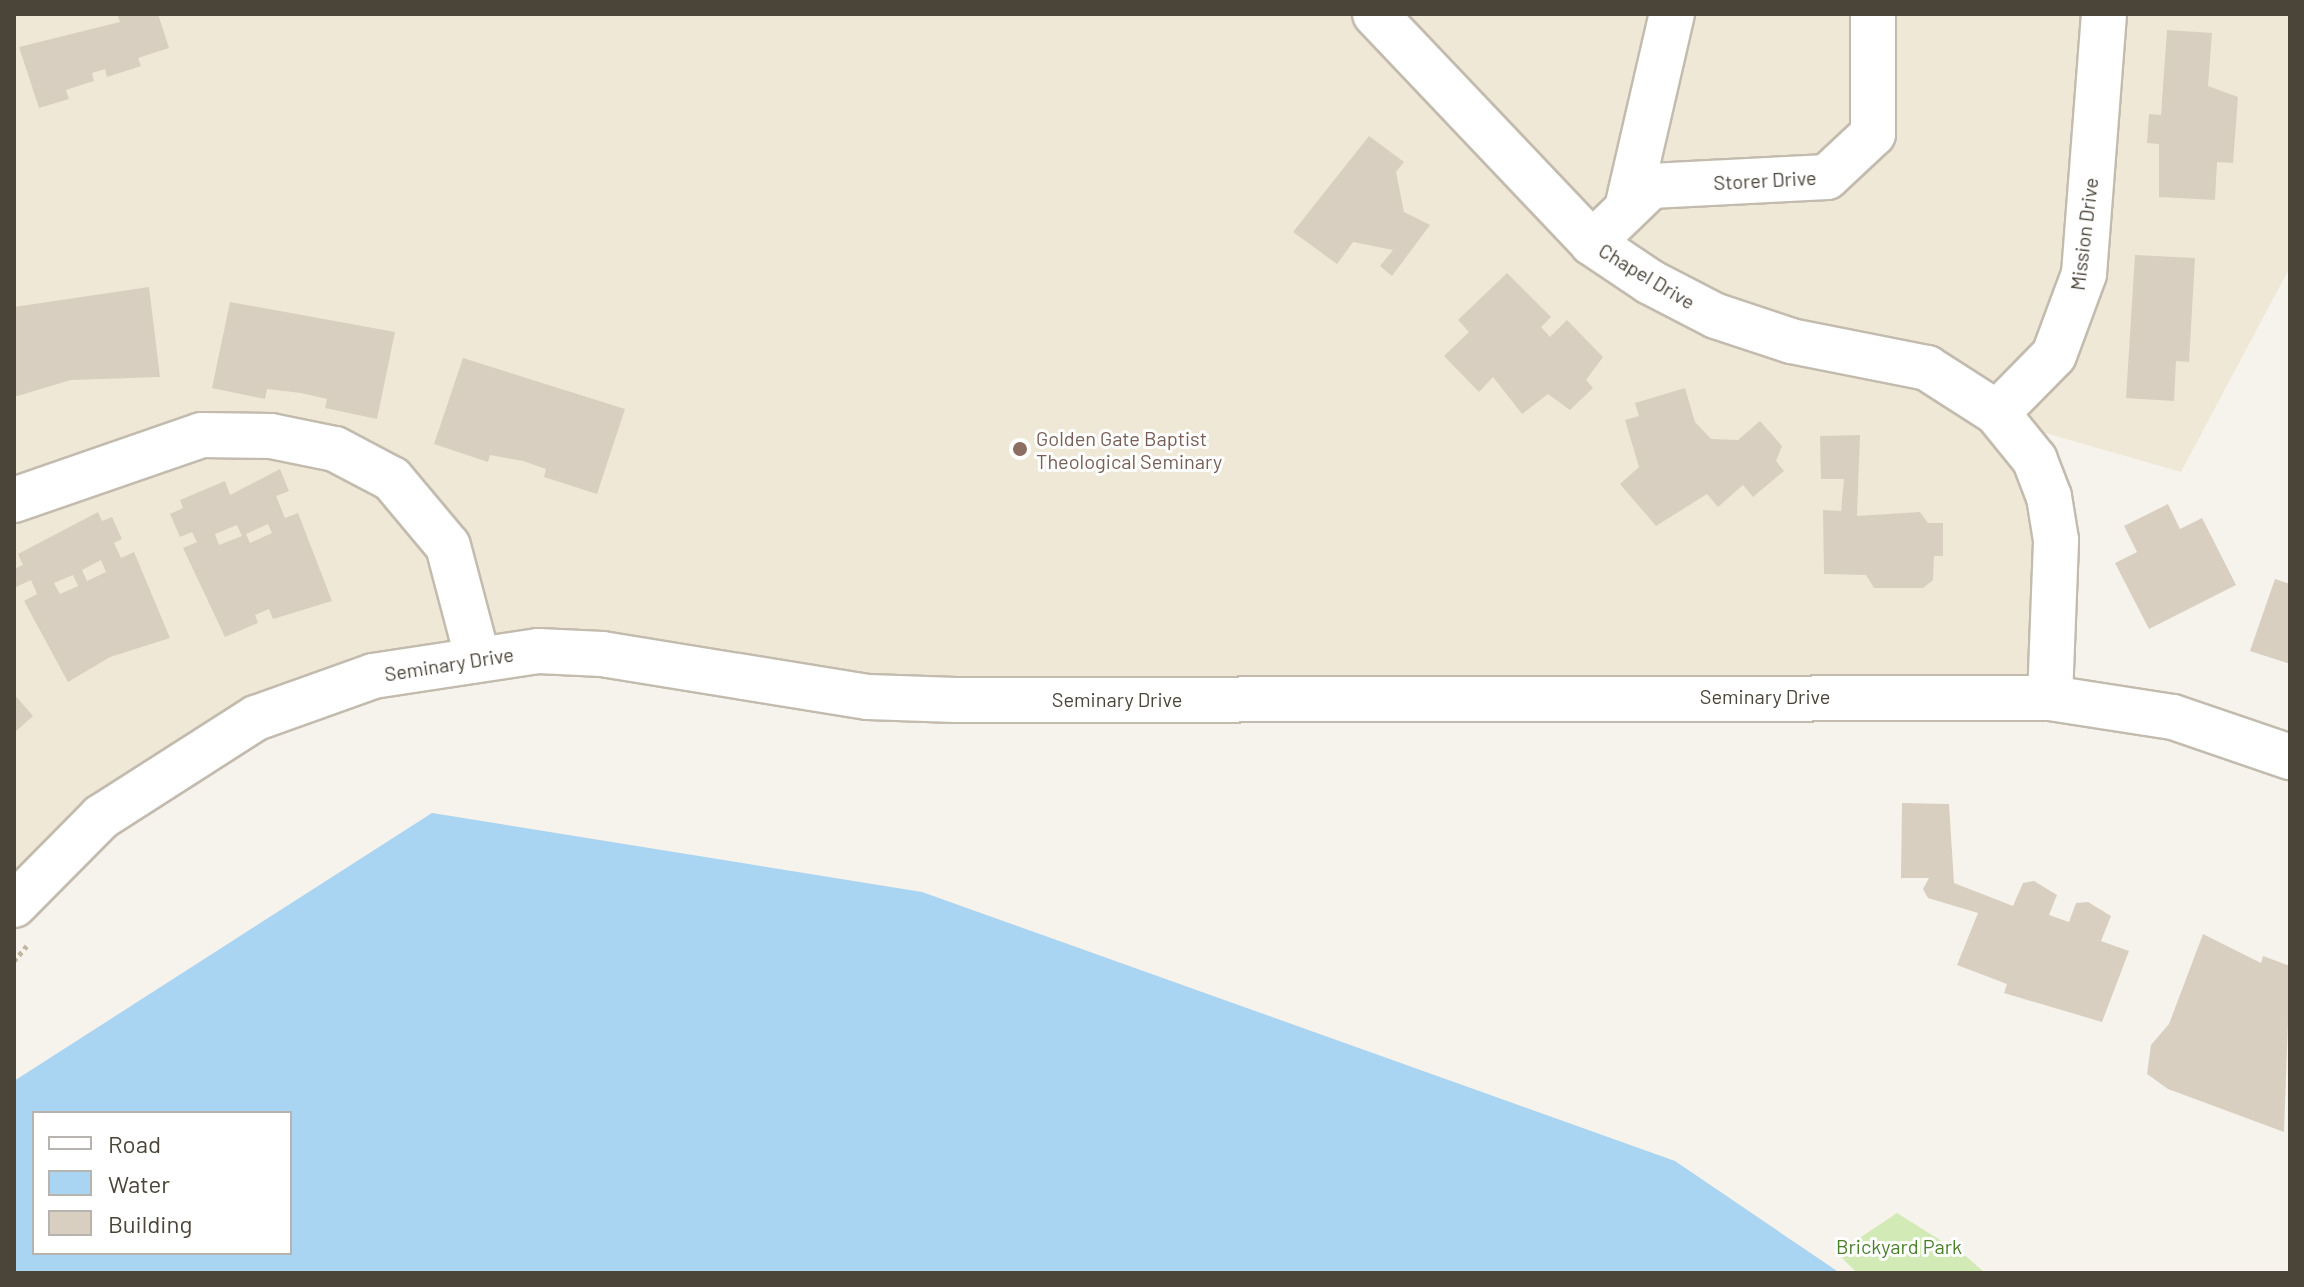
<!DOCTYPE html>
<style>
body{margin:0}
#map{position:relative;width:2304px;height:1287px;overflow:hidden;background:#f6f3ec;font-family:Barlow,sans-serif}
div>[style]{position:absolute}
.education>*{inset:0;background:#efe8d6}
.green>*{inset:0;background:#d2eab5}
.water>*{inset:0;background:#a9d4f2}
.building>*{inset:0;background:#d8cfc1}
.path>*{height:5px;margin-top:-2.5px;transform-origin:0;background:repeating-linear-gradient(90deg,#c4b79f 0 4px,transparent 0 8px)}
.roads{filter:drop-shadow(2px 0 #c2bbae) drop-shadow(-2px 0 #c2bbae) drop-shadow(0 2px #c2bbae) drop-shadow(0 -2px #c2bbae)}
.minor>*{height:44px;margin:-22px;padding:0 22px;transform-origin:22px;border-radius:22px;background:#fff}
.dots>*{width:22px;height:22px;translate:-50% -50%;box-sizing:border-box;border:4px solid #fff;border-radius:50%}
span{translate:-50% -50%;white-space:nowrap;text-align:center;line-height:1.15;-webkit-text-stroke:6px #fff;paint-order:stroke}
.street-label{font-size:20px;color:#4b4439}
.education-label{font-size:20px;color:#785e54}
.left{translate:0 -50%;text-align:left}
.park-label{font-size:20px;color:#4a7f2a}
.frame{position:absolute;inset:0;border:16px solid #4b4439;pointer-events:none}
.legend{position:absolute;left:32px;top:1111px;width:260px;height:144px;box-sizing:border-box;background:#fff;border:2px solid #b7b4b0;margin:0;padding:10px 14px;list-style:none;font-size:24px;color:#4b4439}
.legend li{display:flex;align-items:center;gap:16px;height:40px}
.legend b{width:40px;border:2px solid #b7b4b0}
</style>
<div id="map">
<div class="education">
<div style="clip-path:polygon(14px 14px,2290px 14px,2290px 267px,2181px 472px,2021px 426px,2070px 655px,2050px 698px,956px 700px,493px 649px,240px 735px,102px 829px,14px 921px)"></div>
</div>
<div class="green">
<div style="clip-path:polygon(1897px 1213px,1967px 1257px,1985px 1273px,1857px 1273px,1837px 1253px)"></div>
</div>
<div class="water">
<div style="clip-path:polygon(evenodd,432px 813px,922px 892px,1675px 1161px,1840px 1273px,14px 1273px,14px 1081px,432px 813px,34px 1113px,290px 1113px,290px 1253px,34px 1253px,34px 1113px)"></div>
</div>
<div class="building">
<div style="clip-path:polygon(117px 14px,158px 14px,169px 48px,138px 58px,141px 66px,107px 77px,105px 69px,92px 73px,94px 81px,66px 90px,69px 99px,39px 108px,19px 47px,120px 22px)"></div>
<div style="clip-path:polygon(2167px 30px,2212px 33px,2208px 86px,2238px 97px,2233px 163px,2217px 162px,2215px 200px,2159px 197px,2159px 144px,2147px 143px,2149px 114px,2161px 115px)"></div>
<div style="clip-path:polygon(1369px 136px,1404px 162px,1396px 172px,1404px 212px,1430px 225px,1392px 276px,1380px 266px,1393px 250px,1353px 242px,1337px 264px,1293px 232px)"></div>
<div style="clip-path:polygon(2135px 255px,2195px 258px,2189px 362px,2176px 361px,2174px 401px,2126px 398px)"></div>
<div style="clip-path:polygon(1507px 273px,1551px 317px,1541px 327px,1550px 337px,1567px 320px,1603px 357px,1586px 380px,1593px 388px,1570px 410px,1548px 394px,1522px 414px,1493px 377px,1479px 392px,1444px 356px,1469px 332px,1458px 320px)"></div>
<div style="clip-path:polygon(149px 287px,160px 377px,71px 380px,14px 397px,14px 307px)"></div>
<div style="clip-path:polygon(230px 302px,395px 332px,377px 419px,325px 408px,327px 399px,301px 393px,267px 389px,265px 399px,212px 388px)"></div>
<div style="clip-path:polygon(463px 358px,625px 409px,597px 494px,544px 477px,546px 469px,523px 461px,490px 455px,488px 462px,434px 444px)"></div>
<div style="clip-path:polygon(1685px 388px,1695px 422px,1711px 439px,1738px 440px,1760px 421px,1782px 446px,1776px 461px,1784px 471px,1753px 497px,1743px 485px,1718px 507px,1707px 494px,1656px 526px,1620px 484px,1639px 467px,1625px 420px,1639px 416px,1635px 403px)"></div>
<div style="clip-path:polygon(1860px 435px,1857px 516px,1920px 512px,1928px 523px,1943px 523px,1943px 556px,1934px 556px,1933px 580px,1923px 588px,1874px 588px,1866px 575px,1824px 574px,1823px 510px,1841px 511px,1844px 479px,1821px 479px,1820px 436px)"></div>
<div style="clip-path:polygon(evenodd,280px 469px,289px 491px,276px 496px,285px 518px,298px 513px,332px 601px,273px 619px,269px 609px,255px 615px,258px 623px,225px 637px,183px 548px,197px 542px,192px 532px,180px 537px,170px 514px,183px 508px,180px 500px,225px 481px,230px 495px,280px 469px,268px 524px,272px 533px,250px 543px,246px 534px,268px 524px,280px 469px,237px 525px,242px 536px,219px 545px,215px 534px,237px 525px)"></div>
<div style="clip-path:polygon(2168px 504px,2180px 529px,2202px 518px,2236px 585px,2149px 629px,2115px 563px,2137px 552px,2124px 526px)"></div>
<div style="clip-path:polygon(evenodd,98px 512px,102px 521px,112px 517px,122px 539px,114px 543px,121px 558px,134px 552px,170px 638px,110px 657px,68px 682px,24px 601px,37px 594px,31px 580px,16px 587px,14px 569px,23px 565px,18px 554px,98px 512px,101px 560px,106px 572px,87px 581px,82px 570px,101px 560px,98px 512px,73px 575px,78px 586px,60px 594px,54px 583px,73px 575px)"></div>
<div style="clip-path:polygon(2275px 579px,2290px 584px,2290px 664px,2250px 651px)"></div>
<div style="clip-path:polygon(14px 694px,33px 716px,14px 733px)"></div>
<div style="clip-path:polygon(1902px 803px,1949px 804px,1954px 883px,2013px 906px,2023px 883px,2034px 881px,2057px 895px,2049px 915px,2069px 922px,2076px 903px,2088px 902px,2111px 916px,2101px 941px,2129px 951px,2102px 1022px,2004px 993px,2007px 984px,1957px 965px,1978px 913px,1928px 898px,1923px 889px,1929px 878px,1901px 878px)"></div>
<div style="clip-path:polygon(2203px 934px,2261px 963px,2263px 956px,2290px 966px,2284px 1132px,2168px 1089px,2147px 1074px,2151px 1045px,2169px 1024px)"></div>
</div>
<div class="path">
<div style="left:14px;top:961px;width:23px;rotate:-50deg"></div>
</div>
<div class="roads">
<div class="minor">
<div style="left:1375px;top:14px;width:315px;rotate:46.5deg"></div>
<div style="left:1592px;top:243px;width:70px;rotate:33.9deg"></div>
<div style="left:1650px;top:282px;width:74px;rotate:27.3deg"></div>
<div style="left:1716px;top:316px;width:79px;rotate:18.4deg"></div>
<div style="left:1791px;top:341px;width:139px;rotate:11.2deg"></div>
<div style="left:1927px;top:368px;width:83px;rotate:32.7deg"></div>
<div style="left:1628px;top:204px;width:195px;rotate:-77deg"></div>
<div style="left:1592px;top:243px;width:82px;rotate:-44deg"></div>
<div style="left:1651px;top:186px;width:176px;rotate:-2.9deg"></div>
<div style="left:1827px;top:177px;width:63px;rotate:-43.1deg"></div>
<div style="left:1873px;top:134px;width:120px;rotate:-90deg"></div>
<div style="left:14px;top:500px;width:199px;rotate:-19.1deg"></div>
<div style="left:202px;top:435px;width:69px;rotate:0.8deg"></div>
<div style="left:271px;top:436px;width:65px;rotate:11.5deg"></div>
<div style="left:335px;top:449px;width:64px;rotate:27.8deg"></div>
<div style="left:392px;top:479px;width:87px;rotate:50.1deg"></div>
<div style="left:448px;top:546px;width:114px;rotate:75.2deg"></div>
<div style="left:2050px;top:698px;width:158px;rotate:-87.8deg"></div>
<div style="left:2056px;top:540px;width:44px;rotate:-99.2deg"></div>
<div style="left:2049px;top:497px;width:40px;rotate:-111deg"></div>
<div style="left:2035px;top:460px;width:60px;rotate:-129deg"></div>
<div style="left:1997px;top:413px;width:81px;rotate:-45.5deg"></div>
<div style="left:2054px;top:355px;width:86px;rotate:-69.7deg"></div>
<div style="left:2084px;top:274px;width:261px;rotate:-85.6deg"></div>
<div style="left:14px;top:905px;width:124px;rotate:-45.3deg"></div>
<div style="left:101px;top:817px;width:184px;rotate:-32.6deg"></div>
<div style="left:256px;top:718px;width:124px;rotate:-19.7deg"></div>
<div style="left:373px;top:676px;width:167px;rotate:-8.6deg"></div>
<div style="left:538px;top:651px;width:64px;rotate:2.7deg"></div>
<div style="left:602px;top:654px;width:269px;rotate:9.2deg"></div>
<div style="left:868px;top:697px;width:88px;rotate:2deg"></div>
<div style="left:956px;top:700px;width:1094px;rotate:-0.1deg"></div>
<div style="left:2050px;top:698px;width:124px;rotate:8.8deg"></div>
<div style="left:2173px;top:717px;width:124px;rotate:18.9deg"></div>
</div>
</div>
<div class="dots">
<div style="left:1020px;top:449px;background:#8d6e63"></div>
</div>
<div class="street-label">
<span style="left:1765px;top:180px;rotate:-3deg">Storer Drive</span>
<span style="left:2084px;top:234px;rotate:-83deg">Mission Drive</span>
<span style="left:1647px;top:276px;rotate:31deg">Chapel Drive</span>
<span style="left:449px;top:664px;rotate:-9deg">Seminary Drive</span>
<span style="left:1765px;top:696px">Seminary Drive</span>
<span style="left:1117px;top:699px">Seminary Drive</span>
</div>
<div class="education-label">
<span class="left" style="left:1036px;top:450px">Golden Gate Baptist<br>Theological Seminary</span>
</div>
<div class="park-label">
<span style="left:1899px;top:1246px">Brickyard Park</span>
</div>
<div class="frame"></div>
<ul class="legend">
<li><b style="height:10px;background:#fff"></b>Road</li>
<li><b style="height:22px;background:#a9d4f2"></b>Water</li>
<li><b style="height:22px;background:#d8cfc1"></b>Building</li>
</ul>
</div>
